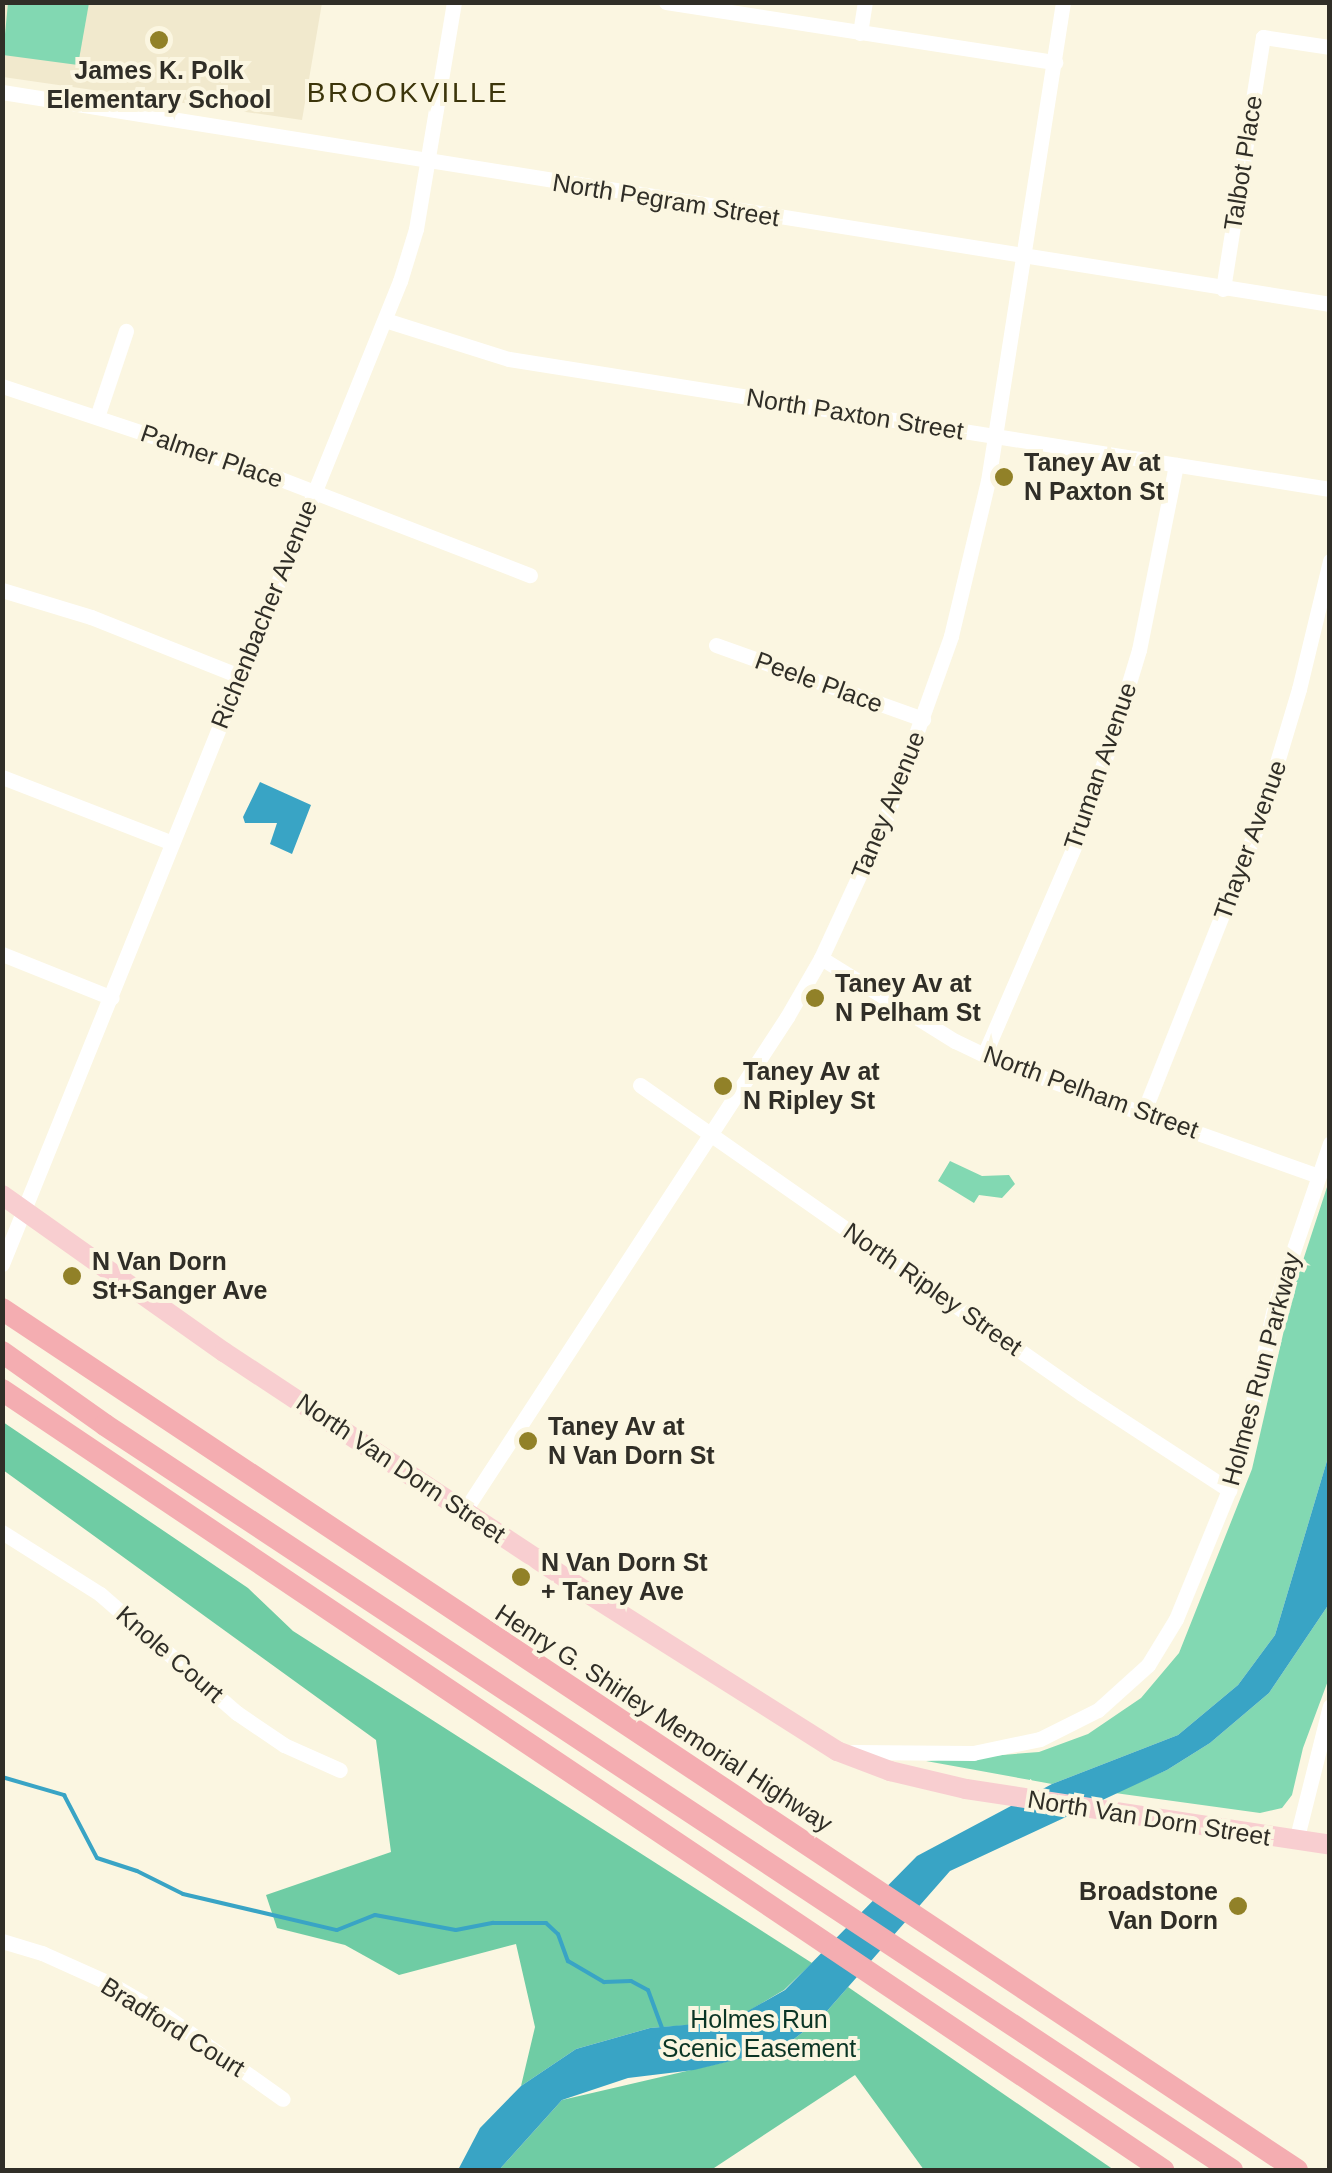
<!DOCTYPE html>
<style>
body{margin:0}
#map{position:relative;width:1332px;height:2173px;overflow:hidden;background:#fbf6e1;font-family:Helvetica,sans-serif}
div>[style]{position:absolute}
.built>*{inset:0;background:#f1e9cd}
.green>*{inset:0;background:#82d8b2}
.forest>*{inset:0;background:#6fcca4}
.water>*{inset:0;background:#39a4c5}
.stream>*{height:4px;margin:-2px;padding:0 2px;transform-origin:2px;border-radius:2px;background:#39a4c5}
.minor>*{height:15px;margin:-7.5px;padding:0 7.5px;transform-origin:7.5px;border-radius:7.5px;background:#fff}
.major>*{height:20px;margin:-10px;padding:0 10px;transform-origin:10px;border-radius:10px;background:#f8ced0}
.highway>*{height:22px;margin:-11px;padding:0 11px;transform-origin:11px;border-radius:11px;background:#f4adb1}
.dots>*{width:28px;height:28px;translate:-50% -50%;box-sizing:border-box;border:5px solid #fbf6e1;border-radius:50%}
span{translate:-50% -50%;white-space:nowrap;text-align:center;line-height:1.15;-webkit-text-stroke:8px #fbf6e1;paint-order:stroke}
.poi-label{font-size:25px;color:#302e27;font-weight:700}
.left{translate:0 -50%;text-align:left}
.right{translate:-100% -50%;text-align:right}
.street-label{font-size:25px;color:#302e27}
.park-label{font-size:25px;color:#0a3525}
.neighbourhood-label{font-size:28px;color:#3c350a;letter-spacing:2.5px}
.frame{position:absolute;inset:0;border:5px solid #302e27;pointer-events:none}
</style>
<div id="map">
<div class="built">
<div style="clip-path:polygon(3px 3px,322px 3px,302px 120px,3px 77px)"></div>
</div>
<div class="green">
<div style="clip-path:polygon(8px 3px,89px 3px,78px 65px,3px 55px)"></div>
<div style="clip-path:polygon(950px 1161px,982px 1176px,1009px 1175px,1015px 1184px,1002px 1198px,979px 1195px,974px 1203px,938px 1181px)"></div>
<div style="clip-path:polygon(1329px 1181px,1329px 1454px,1275px 1635px,1238px 1685px,1178px 1735px,1052px 1784px,926px 1761px,1039px 1752px,1088px 1734px,1141px 1698px,1179px 1653px,1252px 1469px,1293px 1291px)"></div>
<div style="clip-path:polygon(1329px 1604px,1329px 1678px,1303px 1748px,1292px 1795px,1282px 1808px,1260px 1813px,1115px 1793px,1167px 1770px,1210px 1743px,1269px 1693px)"></div>
</div>
<div class="forest">
<div style="clip-path:polygon(3px 1422px,248px 1588px,293px 1631px,812px 1963px,784px 1990px,730px 2022px,650px 2028px,576px 2049px,521px 2086px,535px 2027px,516px 1944px,399px 1975px,345px 1945px,277px 1928px,266px 1895px,391px 1852px,376px 1740px,3px 1470px)"></div>
<div style="clip-path:polygon(848px 1987px,1114px 2170px,924px 2170px,855px 2075px,711px 2170px,499px 2170px,562px 2100px,781px 2049px,820px 2019px)"></div>
</div>
<div class="water">
<div style="clip-path:polygon(260px 782px,311px 805px,292px 854px,270px 844px,277px 823px,245px 823px,243px 817px)"></div>
<div style="clip-path:polygon(1329px 1454px,1329px 1604px,1269px 1693px,1210px 1743px,1167px 1770px,950px 1871px,820px 2019px,781px 2049px,694px 2070px,628px 2078px,562px 2100px,499px 2170px,458px 2170px,480px 2128px,521px 2086px,576px 2049px,650px 2028px,730px 2021px,785px 1990px,917px 1856px,1052px 1784px,1178px 1735px,1238px 1685px,1275px 1635px)"></div>
</div>
<div class="stream">
<div style="left:2px;top:1777px;width:65px;rotate:16.2deg"></div>
<div style="left:64px;top:1795px;width:71px;rotate:62.4deg"></div>
<div style="left:97px;top:1858px;width:42px;rotate:18deg"></div>
<div style="left:137px;top:1871px;width:51px;rotate:26.6deg"></div>
<div style="left:183px;top:1894px;width:158px;rotate:13.2deg"></div>
<div style="left:337px;top:1930px;width:41px;rotate:-21.5deg"></div>
<div style="left:375px;top:1915px;width:82px;rotate:10.5deg"></div>
<div style="left:456px;top:1930px;width:38px;rotate:-11deg"></div>
<div style="left:493px;top:1923px;width:53px"></div>
<div style="left:546px;top:1923px;width:16px;rotate:43deg"></div>
<div style="left:558px;top:1934px;width:29px;rotate:70deg"></div>
<div style="left:568px;top:1961px;width:42px;rotate:30.3deg"></div>
<div style="left:604px;top:1982px;width:27px;rotate:-2deg"></div>
<div style="left:631px;top:1981px;width:19px;rotate:28deg"></div>
<div style="left:648px;top:1990px;width:40px;rotate:69.8deg"></div>
</div>
<div class="minor">
<div style="left:666px;top:2px;width:394px;rotate:8.8deg"></div>
<div style="left:860px;top:33px;width:31px;rotate:-81deg"></div>
<div style="left:2px;top:92px;width:1345px;rotate:9.07deg"></div>
<div style="left:1223px;top:289px;width:255px;rotate:-81deg"></div>
<div style="left:1263px;top:37px;width:68px;rotate:8.5deg"></div>
<div style="left:385px;top:320px;width:130px;rotate:17.5deg"></div>
<div style="left:509px;top:359px;width:831px;rotate:9deg"></div>
<div style="left:2px;top:386px;width:291px;rotate:18.4deg"></div>
<div style="left:278px;top:478px;width:270px;rotate:21.1deg"></div>
<div style="left:97px;top:417px;width:91px;rotate:-71.4deg"></div>
<div style="left:2px;top:590px;width:93px;rotate:16.9deg"></div>
<div style="left:91px;top:617px;width:157px;rotate:21.7deg"></div>
<div style="left:716px;top:645px;width:220px;rotate:19.7deg"></div>
<div style="left:2px;top:777px;width:180px;rotate:21.2deg"></div>
<div style="left:2px;top:954px;width:118px;rotate:21.8deg"></div>
<div style="left:821px;top:958px;width:158px;rotate:31.8deg"></div>
<div style="left:955px;top:1041px;width:51px;rotate:25.6deg"></div>
<div style="left:1001px;top:1063px;width:337px;rotate:19.6deg"></div>
<div style="left:984px;top:1055px;width:234px;rotate:-66.6deg"></div>
<div style="left:1077px;top:840px;width:104px;rotate:-70.9deg"></div>
<div style="left:1111px;top:742px;width:96px;rotate:-73.1deg"></div>
<div style="left:1139px;top:650px;width:189px;rotate:-78.7deg"></div>
<div style="left:640px;top:1085px;width:539px;rotate:34.96deg"></div>
<div style="left:1082px;top:1394px;width:176px;rotate:33.1deg"></div>
<div style="left:1144px;top:1111px;width:314px;rotate:-68.3deg"></div>
<div style="left:1260px;top:819px;width:136px;rotate:-73.3deg"></div>
<div style="left:1299px;top:689px;width:132px;rotate:-76.4deg"></div>
<div style="left:2px;top:1264px;width:1061px;rotate:-67.96deg"></div>
<div style="left:400px;top:281px;width:54px;rotate:-72.9deg"></div>
<div style="left:416px;top:229px;width:230px;rotate:-80.5deg"></div>
<div style="left:465px;top:1510px;width:589px;rotate:-56.85deg"></div>
<div style="left:787px;top:1017px;width:68px;rotate:-60deg"></div>
<div style="left:821px;top:958px;width:157px;rotate:-65.2deg"></div>
<div style="left:887px;top:815px;width:190px;rotate:-70.3deg"></div>
<div style="left:951px;top:636px;width:159px;rotate:-76.6deg"></div>
<div style="left:988px;top:481px;width:485px;rotate:-81.1deg"></div>
<div style="left:2px;top:1532px;width:116px;rotate:32.3deg"></div>
<div style="left:100px;top:1594px;width:181px;rotate:41deg"></div>
<div style="left:237px;top:1713px;width:57px;rotate:34.2deg"></div>
<div style="left:284px;top:1745px;width:61px;rotate:24.1deg"></div>
<div style="left:853px;top:1752px;width:120px;rotate:0.5deg"></div>
<div style="left:973px;top:1753px;width:68px;rotate:-11.8deg"></div>
<div style="left:1040px;top:1739px;width:65px;rotate:-26.6deg"></div>
<div style="left:1098px;top:1710px;width:67px;rotate:-42deg"></div>
<div style="left:1148px;top:1665px;width:54px;rotate:-58.7deg"></div>
<div style="left:1176px;top:1619px;width:139px;rotate:-67.7deg"></div>
<div style="left:1229px;top:1490px;width:55px;rotate:-73.2deg"></div>
<div style="left:1245px;top:1437px;width:136px;rotate:-77.3deg"></div>
<div style="left:1275px;top:1304px;width:170px;rotate:-71.1deg"></div>
<div style="left:1296px;top:1841px;width:139px;rotate:-75.9deg"></div>
<div style="left:2px;top:1941px;width:42px;rotate:16.7deg"></div>
<div style="left:42px;top:1953px;width:76px;rotate:24.2deg"></div>
<div style="left:111px;top:1984px;width:64px;rotate:30.2deg"></div>
<div style="left:166px;top:2016px;width:143px;rotate:35.4deg"></div>
</div>
<div class="major">
<div style="left:2px;top:1195px;width:272px;rotate:35.3deg"></div>
<div style="left:224px;top:1352px;width:442px;rotate:33.5deg"></div>
<div style="left:592px;top:1596px;width:290px;rotate:32.3deg"></div>
<div style="left:837px;top:1751px;width:57px;rotate:20.7deg"></div>
<div style="left:890px;top:1771px;width:78px;rotate:13.3deg"></div>
<div style="left:966px;top:1789px;width:368px;rotate:8.7deg"></div>
</div>
<div class="highway">
<div style="left:2px;top:1309px;width:1555px;rotate:33.62deg"></div>
<div style="left:2px;top:1352px;width:126px;rotate:35.3deg"></div>
<div style="left:105px;top:1425px;width:1351px;rotate:33.47deg"></div>
<div style="left:2px;top:1390px;width:1399px;rotate:33.89deg"></div>
</div>
<div class="dots">
<div style="left:159px;top:40px;background:#918128"></div>
<div style="left:1004px;top:477px;background:#918128"></div>
<div style="left:815px;top:998px;background:#918128"></div>
<div style="left:723px;top:1086px;background:#918128"></div>
<div style="left:72px;top:1276px;background:#918128"></div>
<div style="left:528px;top:1441px;background:#918128"></div>
<div style="left:521px;top:1577px;background:#918128"></div>
<div style="left:1238px;top:1906px;background:#918128"></div>
</div>
<div class="poi-label">
<span style="left:159px;top:85px">James K. Polk<br>Elementary School</span>
<span class="left" style="left:1024px;top:477px">Taney Av at<br>N Paxton St</span>
<span class="left" style="left:835px;top:998px">Taney Av at<br>N Pelham St</span>
<span class="left" style="left:743px;top:1086px">Taney Av at<br>N Ripley St</span>
<span class="left" style="left:92px;top:1276px">N Van Dorn<br>St+Sanger Ave</span>
<span class="left" style="left:548px;top:1441px">Taney Av at<br>N Van Dorn St</span>
<span class="left" style="left:541px;top:1577px">N Van Dorn St<br>+ Taney Ave</span>
<span class="right" style="left:1218px;top:1906px">Broadstone<br>Van Dorn</span>
</div>
<div class="street-label">
<span style="left:1243px;top:163px;rotate:-81deg">Talbot Place</span>
<span style="left:666px;top:200px;rotate:9deg">North Pegram Street</span>
<span style="left:855px;top:414px;rotate:9deg">North Paxton Street</span>
<span style="left:212px;top:456px;rotate:19deg">Palmer Place</span>
<span style="left:264px;top:614px;rotate:-68deg">Richenbacher Avenue</span>
<span style="left:819px;top:682px;rotate:20deg">Peele Place</span>
<span style="left:1100px;top:766px;rotate:-71deg">Truman Avenue</span>
<span style="left:888px;top:805px;rotate:-68deg">Taney Avenue</span>
<span style="left:1250px;top:840px;rotate:-70deg">Thayer Avenue</span>
<span style="left:1091px;top:1092px;rotate:20deg">North Pelham Street</span>
<span style="left:933px;top:1289px;rotate:35deg">North Ripley Street</span>
<span style="left:1261px;top:1369px;rotate:-75deg">Holmes Run Parkway</span>
<span style="left:401px;top:1468px;rotate:34deg">North Van Dorn Street</span>
<span style="left:170px;top:1654px;rotate:41deg">Knole Court</span>
<span style="left:664px;top:1718px;rotate:33deg">Henry G. Shirley Memorial Highway</span>
<span style="left:1149px;top:1818px;rotate:9deg">North Van Dorn Street</span>
<span style="left:173px;top:2027px;rotate:32deg">Bradford Court</span>
</div>
<div class="park-label">
<span style="left:759px;top:2034px">Holmes Run<br>Scenic Easement</span>
</div>
<div class="neighbourhood-label">
<span style="left:408px;top:93px">BROOKVILLE</span>
</div>
<div class="frame"></div>
</div>
